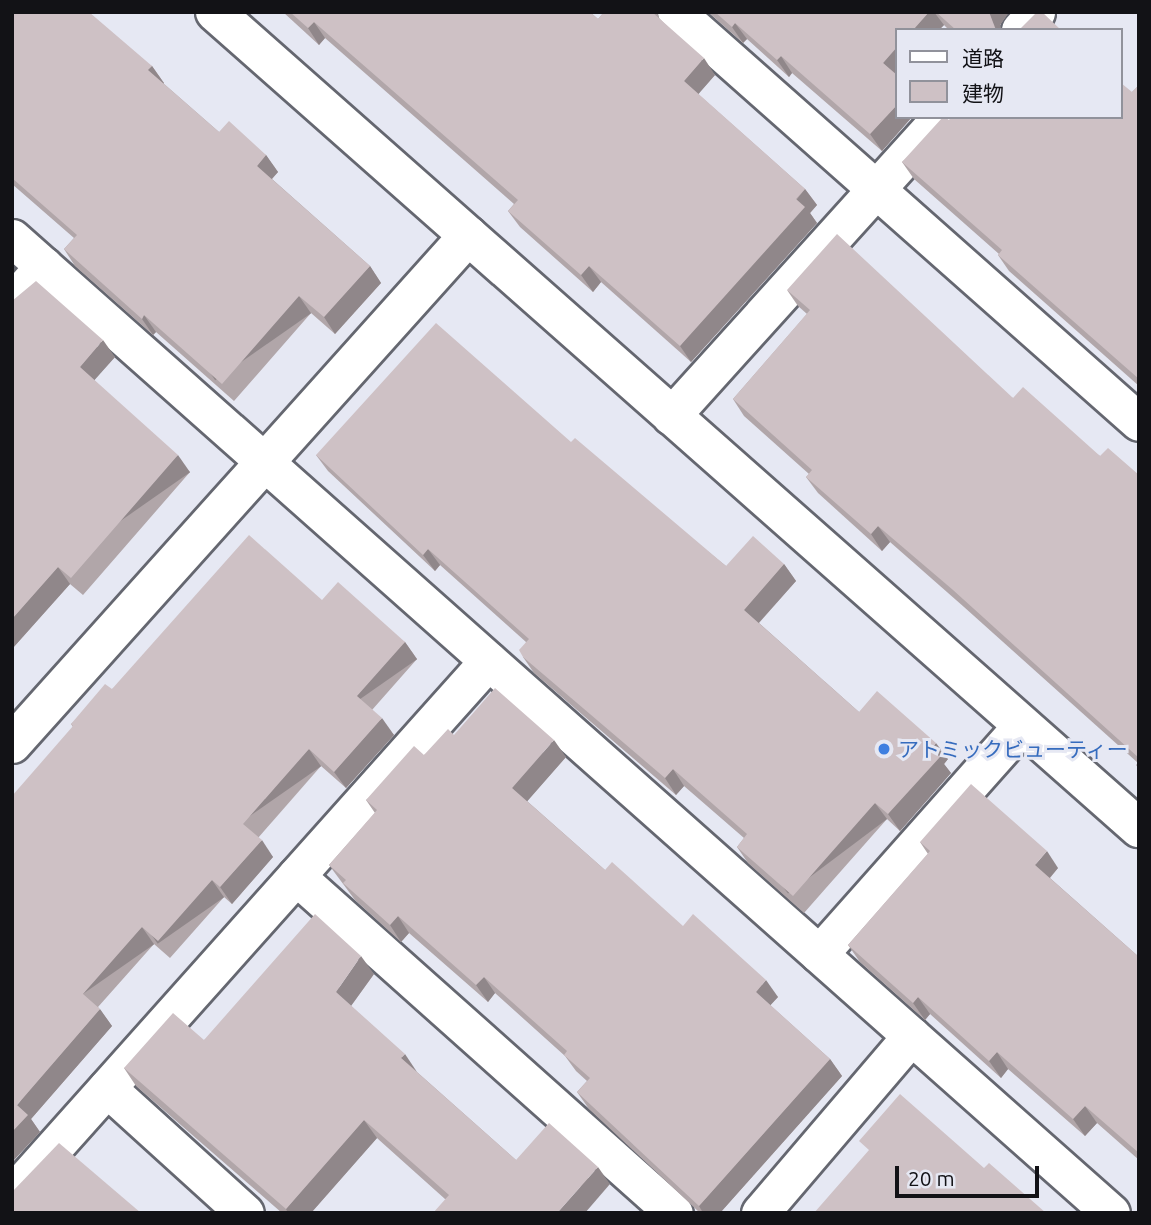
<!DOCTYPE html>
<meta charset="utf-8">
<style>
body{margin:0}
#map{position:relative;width:1151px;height:1225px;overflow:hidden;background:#e6e8f3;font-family:Ubuntu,"Noto Sans JP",sans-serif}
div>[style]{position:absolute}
.roads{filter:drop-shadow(2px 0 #656770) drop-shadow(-2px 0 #656770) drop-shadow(0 2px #656770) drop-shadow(0 -2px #656770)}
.street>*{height:37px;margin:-18.5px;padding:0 18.5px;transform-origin:18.5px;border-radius:18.5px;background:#fff}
.secondary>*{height:38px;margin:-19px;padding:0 19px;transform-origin:19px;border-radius:19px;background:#fff}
.wall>*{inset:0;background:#b1a6a9}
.shaded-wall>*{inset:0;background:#90878a;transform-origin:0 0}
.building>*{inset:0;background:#cec1c5}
.dots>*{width:19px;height:19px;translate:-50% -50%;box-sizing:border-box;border:4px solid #e6e8f3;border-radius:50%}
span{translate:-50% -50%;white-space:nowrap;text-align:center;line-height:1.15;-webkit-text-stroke:6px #e6e8f3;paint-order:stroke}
.shop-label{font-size:21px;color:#366cbe}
.left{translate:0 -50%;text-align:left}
.frame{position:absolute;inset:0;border:14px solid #121216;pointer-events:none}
.legend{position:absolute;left:895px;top:28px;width:228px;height:91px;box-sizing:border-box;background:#e6e8f3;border:2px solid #91929b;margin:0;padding:9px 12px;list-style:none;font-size:21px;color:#121216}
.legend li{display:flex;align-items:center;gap:14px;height:35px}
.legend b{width:35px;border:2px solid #91929b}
.scale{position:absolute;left:895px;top:1166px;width:144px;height:32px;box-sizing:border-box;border:4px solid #121216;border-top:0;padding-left:9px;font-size:21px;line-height:24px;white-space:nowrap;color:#121216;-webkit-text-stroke:5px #e6e8f3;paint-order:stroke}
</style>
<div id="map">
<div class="roads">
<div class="street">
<div style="left:676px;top:12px;width:618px;rotate:41.53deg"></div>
<div style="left:1020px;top:30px;width:24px;rotate:-48deg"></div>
<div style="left:12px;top:238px;width:1469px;rotate:41.58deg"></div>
<div style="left:12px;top:302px;width:48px;rotate:-48.4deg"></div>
<div style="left:671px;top:416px;width:403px;rotate:-47.9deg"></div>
<div style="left:296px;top:876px;width:506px;rotate:41.72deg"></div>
<div style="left:819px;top:954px;width:306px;rotate:-48.4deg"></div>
<div style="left:107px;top:1088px;width:186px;rotate:42.2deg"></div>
<div style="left:12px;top:1194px;width:715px;rotate:-48.23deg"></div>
<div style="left:760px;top:1213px;width:233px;rotate:-49.5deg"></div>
</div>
<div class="secondary">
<div style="left:215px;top:12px;width:1233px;rotate:41.45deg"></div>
<div style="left:12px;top:744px;width:683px;rotate:-48.09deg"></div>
</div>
</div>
<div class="wall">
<div style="clip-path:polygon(12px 12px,152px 66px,164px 83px,163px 83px,219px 132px,266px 155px,278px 172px,272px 179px,370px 266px,381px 283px,335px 334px,311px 313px,234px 401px,156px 332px,153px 335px,75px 266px,64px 249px,74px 238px,12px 184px)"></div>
<div style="clip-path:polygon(283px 12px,590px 12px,598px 19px,604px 12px,657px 12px,659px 18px,715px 75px,698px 94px,805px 189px,817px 205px,810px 213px,817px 223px,691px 362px,601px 282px,593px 292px,520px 227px,508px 211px,514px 204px,325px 38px,319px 45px)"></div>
<div style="clip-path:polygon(708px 12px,1009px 12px,1000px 25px,1001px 30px,949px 30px,944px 25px,939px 30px,897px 30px,897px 117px,912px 117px,882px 151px,792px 73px,789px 77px,747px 39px,743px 43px)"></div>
<div style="clip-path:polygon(1139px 85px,1139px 386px,1009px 271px,998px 255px,999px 254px,914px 179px,902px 162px,949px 120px,1132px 92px)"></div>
<div style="clip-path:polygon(787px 290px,1013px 398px,1100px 456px,1139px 475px,1139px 769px,1136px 765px,1138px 763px,964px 607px,890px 542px,882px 551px,818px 493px,806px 477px,809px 474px,744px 416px,733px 399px,807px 314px,798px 306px)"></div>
<div style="clip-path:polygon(12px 301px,115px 357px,94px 380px,190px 472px,83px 595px,70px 584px,12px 649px)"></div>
<div style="clip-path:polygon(571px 442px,726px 566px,784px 564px,796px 581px,759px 623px,859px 712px,948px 759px,944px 764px,951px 773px,900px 831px,887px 819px,804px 913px,748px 863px,737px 847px,744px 838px,684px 786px,676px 795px,534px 673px,523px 657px,526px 642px,440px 565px,435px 571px,328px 471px,316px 455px)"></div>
<div style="clip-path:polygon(322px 600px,405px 642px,417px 659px,372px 710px,394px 735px,346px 788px,321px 766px,258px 838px,273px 857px,232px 904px,224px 897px,170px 958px,154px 944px,98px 1007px,112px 1026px,31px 1119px,40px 1132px,12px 1162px,73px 727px,71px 724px,112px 689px)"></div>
<div style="clip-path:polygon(454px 735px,566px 757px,527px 801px,605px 870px,778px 997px,770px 1005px,830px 1059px,842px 1076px,720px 1213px,700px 1213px,589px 1109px,577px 1092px,587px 1081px,576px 1071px,565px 1056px,495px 993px,488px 1002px,409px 933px,401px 942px,355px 900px,329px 865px,375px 813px,366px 800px,424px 755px)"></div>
<div style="clip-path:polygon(920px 842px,1058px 868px,1050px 878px,1139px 957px,1139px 1160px,1097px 1123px,1085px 1136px,1008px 1069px,1001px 1078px,930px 1014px,925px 1020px,860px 962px,848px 945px,928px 854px)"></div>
<div style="clip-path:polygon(374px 974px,351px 1006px,417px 1072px,516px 1160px,610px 1184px,445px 1199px,377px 1138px,311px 1213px,282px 1213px,136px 1086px,124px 1068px,204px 1040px)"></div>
</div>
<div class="shaded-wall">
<div style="clip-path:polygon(929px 12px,934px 12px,944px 25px,939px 30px,913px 30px)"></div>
<div style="clip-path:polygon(989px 12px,1009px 12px,1000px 25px,1001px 30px,995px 30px)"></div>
<div style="clip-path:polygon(314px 22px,325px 38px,319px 45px,308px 28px)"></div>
<div style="clip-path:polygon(735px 23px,747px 39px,743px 43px,732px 27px)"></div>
<div style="clip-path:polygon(897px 47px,897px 77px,883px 63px)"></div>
<div style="clip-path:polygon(781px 56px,792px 73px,789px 77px,777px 60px)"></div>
<div style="clip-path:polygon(704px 58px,715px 75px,695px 98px,684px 81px)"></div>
<div style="left:152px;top:66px;width:21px;height:6px;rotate:55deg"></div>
<div style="clip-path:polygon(897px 105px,897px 117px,912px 117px,882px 151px,870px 134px)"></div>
<div style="clip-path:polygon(266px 155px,278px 172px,269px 182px,257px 166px)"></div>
<div style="clip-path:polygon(805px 189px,817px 205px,810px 213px,817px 223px,691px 362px,680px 346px)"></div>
<div style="clip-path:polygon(370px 266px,381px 283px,335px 334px,324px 317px)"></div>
<div style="clip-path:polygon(589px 266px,601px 282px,593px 292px,581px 275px)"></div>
<div style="left:299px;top:296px;width:21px;height:117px;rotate:55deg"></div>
<div style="clip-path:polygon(144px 315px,156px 332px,153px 335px,142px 319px)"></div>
<div style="clip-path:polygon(103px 340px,115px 357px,91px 384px,80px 367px)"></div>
<div style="left:178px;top:455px;width:21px;height:163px;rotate:55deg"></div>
<div style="clip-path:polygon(878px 526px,890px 542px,882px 551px,871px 534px)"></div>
<div style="clip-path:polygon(428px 549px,440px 565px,435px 571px,423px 555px)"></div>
<div style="clip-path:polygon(784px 564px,796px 581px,755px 627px,744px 610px)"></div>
<div style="clip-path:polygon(58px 567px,70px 584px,12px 649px,12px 619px)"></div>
<div style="left:405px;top:642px;width:21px;height:72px;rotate:55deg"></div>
<div style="clip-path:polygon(382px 718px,394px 735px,346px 788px,334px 772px)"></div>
<div style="clip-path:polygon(554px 740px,566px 757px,524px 805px,512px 788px)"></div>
<div style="clip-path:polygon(936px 743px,948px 759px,944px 764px,951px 773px,900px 831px,888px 814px,931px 749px)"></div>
<div style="left:309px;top:749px;width:21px;height:100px;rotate:55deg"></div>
<div style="clip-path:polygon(673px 769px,684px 786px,676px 795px,665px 778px)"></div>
<div style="left:875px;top:803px;width:20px;height:124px;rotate:53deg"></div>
<div style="clip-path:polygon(262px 840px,273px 857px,232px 904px,220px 887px)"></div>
<div style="clip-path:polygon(1047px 851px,1058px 868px,1047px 881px,1035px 865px)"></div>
<div style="left:212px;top:880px;width:21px;height:81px;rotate:55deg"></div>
<div style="clip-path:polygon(398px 916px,409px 933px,401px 942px,390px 925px)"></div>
<div style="left:142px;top:927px;width:21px;height:89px;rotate:55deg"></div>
<div style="clip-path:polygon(361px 956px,374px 974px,348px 1010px,336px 992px)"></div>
<div style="clip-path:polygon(484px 977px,495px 993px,488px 1002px,476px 985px)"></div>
<div style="clip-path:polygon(766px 980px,778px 997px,767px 1009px,756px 992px)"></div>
<div style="clip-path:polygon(918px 997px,930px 1014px,925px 1020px,913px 1003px)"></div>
<div style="clip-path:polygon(100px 1009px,112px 1026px,31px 1119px,40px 1132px,12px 1162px,12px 1132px,17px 1105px)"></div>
<div style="clip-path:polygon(997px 1052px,1008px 1069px,1001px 1078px,989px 1061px)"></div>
<div style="clip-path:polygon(405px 1054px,417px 1072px,401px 1058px)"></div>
<div style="clip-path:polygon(830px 1059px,842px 1076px,720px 1213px,703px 1213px,699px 1206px)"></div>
<div style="clip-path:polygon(1085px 1106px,1097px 1123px,1085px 1136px,1073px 1119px)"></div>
<div style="clip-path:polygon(364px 1120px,377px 1138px,311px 1213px,288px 1213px,286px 1209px)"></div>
<div style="clip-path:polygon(598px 1167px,610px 1184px,585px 1213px,558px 1213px,558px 1212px)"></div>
</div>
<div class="building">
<div style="clip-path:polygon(12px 12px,89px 12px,152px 66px,148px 70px,219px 132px,229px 121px,266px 155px,257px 166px,370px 266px,324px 317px,299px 296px,222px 384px,144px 315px,142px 319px,64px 249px,77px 235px,12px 178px)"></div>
<div style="clip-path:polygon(290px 12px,590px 12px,598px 19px,604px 12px,652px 12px,704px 58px,684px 81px,805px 189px,796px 199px,805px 207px,680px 346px,589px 266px,581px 275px,508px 211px,518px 200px,314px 22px,308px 28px)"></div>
<div style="clip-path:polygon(715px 12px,929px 12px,913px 30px,897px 30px,897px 47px,883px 63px,897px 75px,897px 105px,870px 134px,781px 56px,777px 60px,735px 23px,732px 27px)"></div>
<div style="clip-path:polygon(936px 12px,989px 12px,996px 30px,956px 30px)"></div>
<div style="clip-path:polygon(1037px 12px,1042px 12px,1061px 30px,1019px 30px)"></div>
<div style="clip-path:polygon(1121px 83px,1132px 92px,1139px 85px,1139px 379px,998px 255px,1002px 250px,902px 162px,943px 117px,945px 117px,949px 120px,951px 117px,1121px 117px)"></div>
<div style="clip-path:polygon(837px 234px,1013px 398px,1023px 387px,1100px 456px,1108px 448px,1139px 475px,1139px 758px,953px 590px,878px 526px,871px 534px,806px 477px,812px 470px,733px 399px,810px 310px,787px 290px)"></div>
<div style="clip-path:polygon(36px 281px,103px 340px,80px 367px,178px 455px,71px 578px,58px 567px,12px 619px,12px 301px)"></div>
<div style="clip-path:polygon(436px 323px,571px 442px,575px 438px,726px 566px,753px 536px,784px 564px,744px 610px,859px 712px,877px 691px,936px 743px,931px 749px,940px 757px,888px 814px,875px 803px,793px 896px,737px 847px,747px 834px,673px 769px,665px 778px,523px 657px,519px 650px,529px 639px,428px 549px,423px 555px,316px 455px)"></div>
<div style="clip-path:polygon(249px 535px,322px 600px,338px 582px,405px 642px,357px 696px,382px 718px,334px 772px,309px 749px,243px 824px,262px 840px,220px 887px,212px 880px,158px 941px,142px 927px,83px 994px,100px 1009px,17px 1105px,28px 1115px,12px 1132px,12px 796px,73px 726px,71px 724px,105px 684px,112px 689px)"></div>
<div style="clip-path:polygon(495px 688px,554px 740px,512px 788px,605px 870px,612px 862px,683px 926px,693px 914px,766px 980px,756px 992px,830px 1059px,699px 1206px,577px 1092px,590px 1078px,564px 1055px,567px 1051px,484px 977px,476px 985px,398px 916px,390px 925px,343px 883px,346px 880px,329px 865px,377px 810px,366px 800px,414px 746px,424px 755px,448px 729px,454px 735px)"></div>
<div style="clip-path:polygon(971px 784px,1047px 851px,1035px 865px,1139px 957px,1139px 1153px,1085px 1106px,1073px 1119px,997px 1052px,989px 1061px,918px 997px,913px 1003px,848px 945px,930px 851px,920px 842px)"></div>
<div style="clip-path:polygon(315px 914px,361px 956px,336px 992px,405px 1054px,401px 1058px,516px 1160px,549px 1123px,598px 1167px,558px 1212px,559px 1213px,433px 1213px,449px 1195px,364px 1120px,286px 1209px,124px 1068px,173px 1013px,204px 1040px)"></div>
<div style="clip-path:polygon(900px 1094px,984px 1168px,989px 1163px,1046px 1213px,814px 1213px,869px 1150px,859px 1141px)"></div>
<div style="clip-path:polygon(59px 1143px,141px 1213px,12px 1213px,12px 1192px)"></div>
</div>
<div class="dots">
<div style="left:884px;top:749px;background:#3f7fe0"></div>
</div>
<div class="shop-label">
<span class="left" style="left:898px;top:749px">アトミックビューティー</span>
</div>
<div class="frame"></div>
<ul class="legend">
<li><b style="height:9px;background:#fff"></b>道路</li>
<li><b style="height:19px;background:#cec1c5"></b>建物</li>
</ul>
<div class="scale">20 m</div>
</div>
